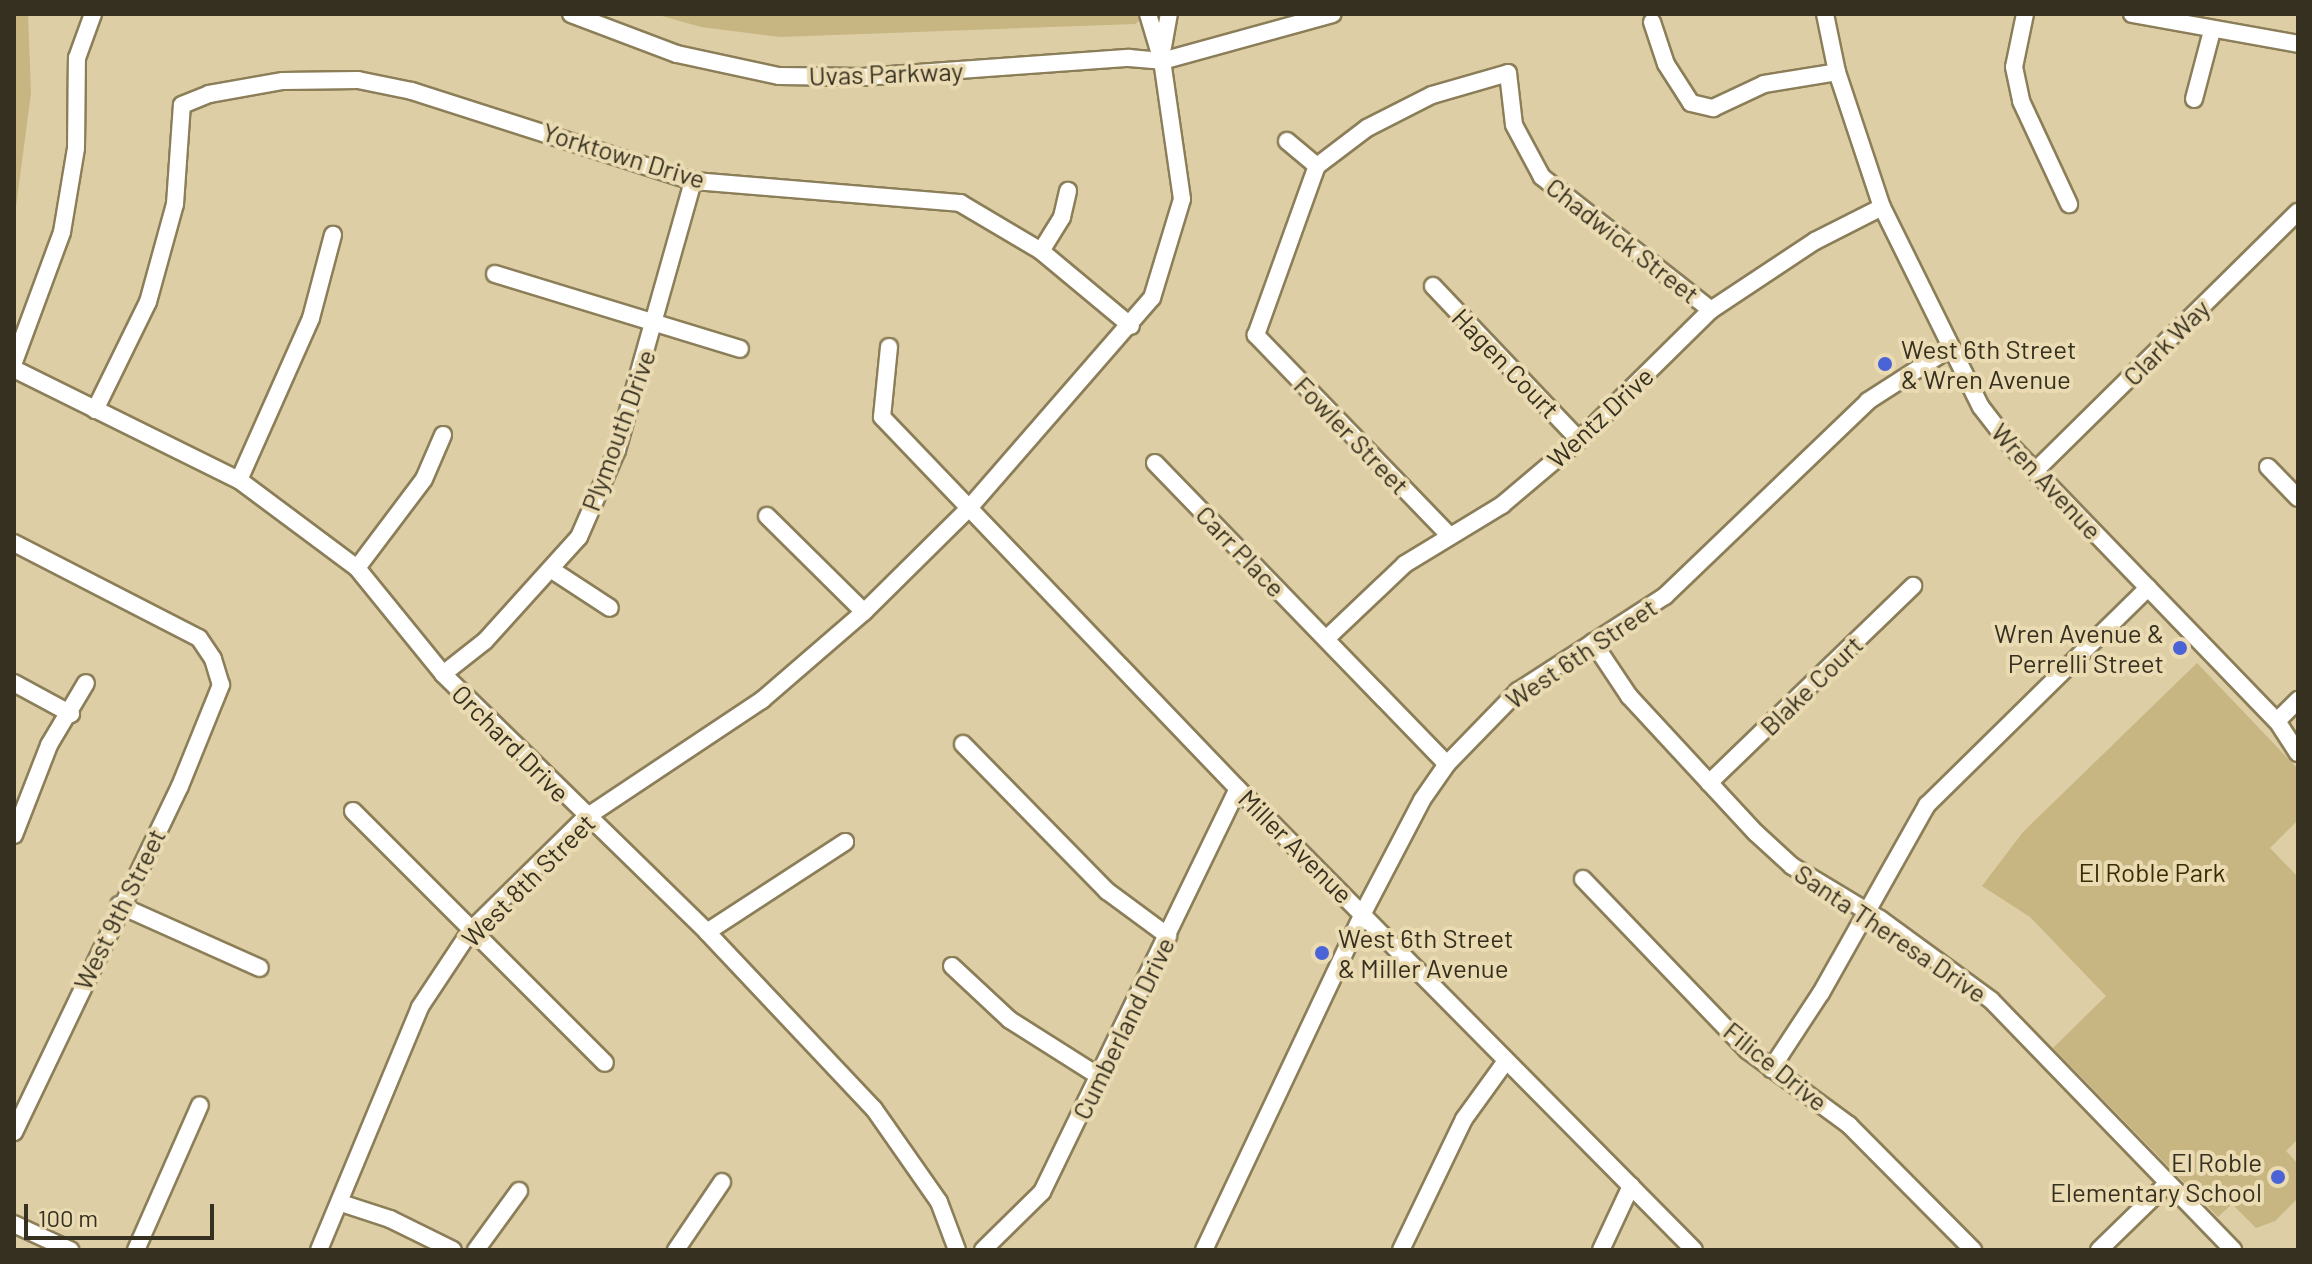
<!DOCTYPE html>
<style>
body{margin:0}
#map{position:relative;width:2312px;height:1264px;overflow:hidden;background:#ddcea6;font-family:Barlow,sans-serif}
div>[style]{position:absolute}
.green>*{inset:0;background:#c7b582}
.roads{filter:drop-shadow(2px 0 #8b7e58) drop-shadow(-2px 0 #8b7e58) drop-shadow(0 2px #8b7e58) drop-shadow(0 -2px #8b7e58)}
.minor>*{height:16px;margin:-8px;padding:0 8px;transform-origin:8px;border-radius:8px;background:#fff}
.dots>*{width:22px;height:22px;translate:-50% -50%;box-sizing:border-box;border:4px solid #eadbb3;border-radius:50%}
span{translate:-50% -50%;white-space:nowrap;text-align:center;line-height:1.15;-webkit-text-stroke:8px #eadbb3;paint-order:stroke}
.street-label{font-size:26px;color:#363020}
.poi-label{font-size:26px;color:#363020}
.left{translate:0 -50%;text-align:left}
.right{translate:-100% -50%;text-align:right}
.park-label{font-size:26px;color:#392c03}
.frame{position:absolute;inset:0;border:16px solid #363020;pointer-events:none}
.scale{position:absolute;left:24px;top:1204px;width:190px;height:36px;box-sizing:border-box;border:4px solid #363020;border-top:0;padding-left:10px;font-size:24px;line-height:28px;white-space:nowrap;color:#363020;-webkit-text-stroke:6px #eadbb3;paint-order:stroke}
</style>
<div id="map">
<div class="green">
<div style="clip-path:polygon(14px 14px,28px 14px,31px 93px,14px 222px)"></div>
<div style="clip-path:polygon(655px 14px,1147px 14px,1135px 24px,780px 37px,701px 27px)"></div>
<div style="clip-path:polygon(2197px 663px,2298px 769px,2298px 820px,2270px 848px,2298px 877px,2298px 1139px,2286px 1151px,2298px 1164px,2298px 1198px,2275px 1221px,2256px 1228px,2232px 1204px,2218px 1217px,2053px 1048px,2106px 996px,2030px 917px,1982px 886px,2023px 832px)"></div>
</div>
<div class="roads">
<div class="minor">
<div style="left:571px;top:14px;width:113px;rotate:20.7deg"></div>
<div style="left:677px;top:54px;width:104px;rotate:12.2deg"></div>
<div style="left:779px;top:76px;width:83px;rotate:0.7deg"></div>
<div style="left:862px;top:77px;width:268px;rotate:-4.1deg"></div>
<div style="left:1129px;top:58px;width:33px;rotate:5deg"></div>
<div style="left:1162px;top:61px;width:177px;rotate:-15.4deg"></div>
<div style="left:1825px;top:14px;width:59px;rotate:78.3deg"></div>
<div style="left:1837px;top:72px;width:142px;rotate:71.6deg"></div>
<div style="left:1882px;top:207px;width:223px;rotate:63.7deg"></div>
<div style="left:1981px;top:407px;width:51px;rotate:52.2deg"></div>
<div style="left:2012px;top:447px;width:381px;rotate:46deg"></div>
<div style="left:2277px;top:721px;width:38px;rotate:57deg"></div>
<div style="left:2025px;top:14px;width:54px;rotate:101.7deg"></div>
<div style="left:2014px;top:67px;width:35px;rotate:78deg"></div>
<div style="left:2021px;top:101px;width:114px;rotate:65deg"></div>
<div style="left:2132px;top:14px;width:169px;rotate:10.2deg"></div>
<div style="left:1652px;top:22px;width:44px;rotate:71.6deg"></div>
<div style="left:1666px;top:64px;width:46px;rotate:57.3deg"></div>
<div style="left:1691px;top:103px;width:23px;rotate:13deg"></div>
<div style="left:1713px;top:108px;width:56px;rotate:-25.2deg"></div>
<div style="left:1764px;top:84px;width:74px;rotate:-9.3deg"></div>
<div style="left:1163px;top:47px;width:34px;rotate:-80deg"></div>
<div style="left:2194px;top:99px;width:70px;rotate:-75.2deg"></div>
<div style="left:1287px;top:141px;width:39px;rotate:40deg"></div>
<div style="left:1041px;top:251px;width:40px;rotate:-58deg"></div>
<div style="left:1062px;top:217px;width:27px;rotate:-77deg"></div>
<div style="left:495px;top:274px;width:256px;rotate:17deg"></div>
<div style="left:1433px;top:286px;width:212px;rotate:46.5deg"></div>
<div style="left:889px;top:347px;width:70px;rotate:95.7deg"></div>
<div style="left:882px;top:417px;width:515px;rotate:46.26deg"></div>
<div style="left:1238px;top:789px;width:648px;rotate:45.31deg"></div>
<div style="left:14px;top:362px;width:139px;rotate:-69.7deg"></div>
<div style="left:62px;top:232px;width:85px;rotate:-80.5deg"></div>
<div style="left:76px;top:148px;width:90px;rotate:-89.4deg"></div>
<div style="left:77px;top:58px;width:47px;rotate:-70deg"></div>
<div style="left:14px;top:369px;width:251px;rotate:26.3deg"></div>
<div style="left:239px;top:480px;width:147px;rotate:36.7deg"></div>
<div style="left:357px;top:568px;width:136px;rotate:50.9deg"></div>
<div style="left:443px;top:674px;width:369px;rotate:44.3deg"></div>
<div style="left:707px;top:932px;width:243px;rotate:46.7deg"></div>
<div style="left:874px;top:1109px;width:113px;rotate:55deg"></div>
<div style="left:939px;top:1202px;width:51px;rotate:69.4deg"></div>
<div style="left:95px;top:410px;width:120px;rotate:-63.9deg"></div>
<div style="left:148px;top:302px;width:102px;rotate:-74.6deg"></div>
<div style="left:175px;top:204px;width:99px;rotate:-86deg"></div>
<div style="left:182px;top:105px;width:29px;rotate:-22deg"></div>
<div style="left:209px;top:94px;width:75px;rotate:-10deg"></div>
<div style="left:283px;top:81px;width:75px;rotate:-0.8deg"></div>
<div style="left:358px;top:80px;width:55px;rotate:11.5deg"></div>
<div style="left:412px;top:91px;width:295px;rotate:17.8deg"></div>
<div style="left:693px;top:181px;width:268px;rotate:4.7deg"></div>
<div style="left:960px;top:203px;width:94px;rotate:30.7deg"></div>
<div style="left:1041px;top:251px;width:117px;rotate:39.8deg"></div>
<div style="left:1155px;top:463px;width:419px;rotate:45.9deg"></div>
<div style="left:2268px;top:467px;width:43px;rotate:45.9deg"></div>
<div style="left:2035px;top:471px;width:369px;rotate:-44.6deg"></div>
<div style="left:239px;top:480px;width:177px;rotate:-66deg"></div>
<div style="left:311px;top:318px;width:86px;rotate:-75.2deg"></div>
<div style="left:767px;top:516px;width:136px;rotate:44.7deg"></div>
<div style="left:1448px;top:534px;width:277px;rotate:-134deg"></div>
<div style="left:1256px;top:335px;width:180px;rotate:-70.2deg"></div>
<div style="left:1317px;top:166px;width:63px;rotate:-37.2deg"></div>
<div style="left:1367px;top:128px;width:73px;rotate:-26.9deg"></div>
<div style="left:1432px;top:95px;width:79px;rotate:-16.1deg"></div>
<div style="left:1508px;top:73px;width:52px;rotate:83.4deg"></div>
<div style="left:1514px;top:125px;width:59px;rotate:61.7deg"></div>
<div style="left:1542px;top:177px;width:215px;rotate:38.2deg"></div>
<div style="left:14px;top:543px;width:208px;rotate:27.2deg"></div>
<div style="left:199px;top:638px;width:25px;rotate:56deg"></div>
<div style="left:213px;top:659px;width:27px;rotate:73deg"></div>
<div style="left:221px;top:685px;width:109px;rotate:112.1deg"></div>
<div style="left:180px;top:786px;width:384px;rotate:115.6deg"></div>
<div style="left:357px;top:568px;width:111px;rotate:-53deg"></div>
<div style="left:424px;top:479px;width:48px;rotate:-66.6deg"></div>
<div style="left:552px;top:570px;width:69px;rotate:33.2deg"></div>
<div style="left:1326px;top:639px;width:109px;rotate:-43.5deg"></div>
<div style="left:1405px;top:564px;width:114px;rotate:-31.3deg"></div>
<div style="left:1502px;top:505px;width:101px;rotate:-40.2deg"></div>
<div style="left:1579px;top:440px;width:185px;rotate:-44.6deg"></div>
<div style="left:1711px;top:310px;width:125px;rotate:-33.6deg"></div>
<div style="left:1815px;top:241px;width:75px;rotate:-26.9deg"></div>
<div style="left:1593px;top:642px;width:65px;rotate:56.3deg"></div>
<div style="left:1629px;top:696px;width:187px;rotate:47.2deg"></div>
<div style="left:1756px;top:833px;width:49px;rotate:42.5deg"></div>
<div style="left:1792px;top:866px;width:103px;rotate:31.1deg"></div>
<div style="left:1880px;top:919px;width:137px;rotate:36.1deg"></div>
<div style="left:1991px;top:1000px;width:348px;rotate:45.9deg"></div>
<div style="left:443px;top:674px;width:53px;rotate:-38.2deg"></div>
<div style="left:485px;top:641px;width:140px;rotate:-47.9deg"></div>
<div style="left:579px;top:537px;width:95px;rotate:-66.4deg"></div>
<div style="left:617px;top:450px;width:280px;rotate:-74.2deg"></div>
<div style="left:14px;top:683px;width:65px;rotate:28.5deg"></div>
<div style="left:2277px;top:721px;width:30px;rotate:-45deg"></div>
<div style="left:963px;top:744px;width:206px;rotate:45.6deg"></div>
<div style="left:1107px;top:891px;width:76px;rotate:36.4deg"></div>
<div style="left:1709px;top:783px;width:284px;rotate:-44deg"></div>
<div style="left:353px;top:811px;width:356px;rotate:45deg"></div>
<div style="left:14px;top:835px;width:97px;rotate:-68.7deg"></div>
<div style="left:49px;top:745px;width:72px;rotate:-59.2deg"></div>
<div style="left:1583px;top:879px;width:237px;rotate:46.2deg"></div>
<div style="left:1747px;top:1050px;width:127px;rotate:36.3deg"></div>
<div style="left:1849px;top:1125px;width:176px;rotate:45.2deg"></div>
<div style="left:119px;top:905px;width:154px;rotate:24.1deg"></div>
<div style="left:707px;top:932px;width:165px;rotate:-33.1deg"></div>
<div style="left:952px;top:966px;width:79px;rotate:43deg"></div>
<div style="left:1010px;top:1020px;width:107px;rotate:32.3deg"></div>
<div style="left:1771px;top:1069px;width:91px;rotate:-56.7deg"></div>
<div style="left:1821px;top:993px;width:216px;rotate:-60.6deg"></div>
<div style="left:1927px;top:805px;width:310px;rotate:-44.5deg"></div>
<div style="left:341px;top:1203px;width:52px;rotate:18.1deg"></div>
<div style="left:390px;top:1219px;width:70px;rotate:26.2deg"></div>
<div style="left:14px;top:1224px;width:62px;rotate:24.9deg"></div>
<div style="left:136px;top:1250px;width:158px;rotate:-66.2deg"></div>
<div style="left:319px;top:1250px;width:263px;rotate:-67.4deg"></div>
<div style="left:420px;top:1007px;width:92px;rotate:-56.5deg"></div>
<div style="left:471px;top:930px;width:160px;rotate:-44.5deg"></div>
<div style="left:585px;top:818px;width:213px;rotate:-33.7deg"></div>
<div style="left:762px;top:700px;width:135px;rotate:-40.8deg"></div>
<div style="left:864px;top:612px;width:149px;rotate:-44.7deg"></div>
<div style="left:970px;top:507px;width:277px;rotate:-49deg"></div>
<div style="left:1152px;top:298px;width:103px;rotate:-73.1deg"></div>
<div style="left:1182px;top:199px;width:139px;rotate:-98.2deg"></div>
<div style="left:1162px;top:61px;width:49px;rotate:-106.6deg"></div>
<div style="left:476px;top:1250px;width:73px;rotate:-53.9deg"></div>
<div style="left:676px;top:1250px;width:82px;rotate:-55.9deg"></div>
<div style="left:983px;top:1250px;width:83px;rotate:-44.5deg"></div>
<div style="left:1042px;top:1192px;width:448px;rotate:-64.1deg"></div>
<div style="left:1204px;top:1250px;width:373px;rotate:-64.7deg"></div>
<div style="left:1363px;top:913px;width:127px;rotate:-62.4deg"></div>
<div style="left:1422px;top:800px;width:44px;rotate:-55.2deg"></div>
<div style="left:1447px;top:764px;width:102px;rotate:-45.8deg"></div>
<div style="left:1518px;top:691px;width:175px;rotate:-32.9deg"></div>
<div style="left:1665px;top:596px;width:281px;rotate:-43.8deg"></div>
<div style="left:1868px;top:401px;width:96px;rotate:-32.7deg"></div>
<div style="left:1401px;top:1250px;width:145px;rotate:-64.3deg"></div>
<div style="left:1464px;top:1119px;width:72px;rotate:-54.1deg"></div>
<div style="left:1601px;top:1250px;width:71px;rotate:-64.9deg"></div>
<div style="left:2099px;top:1250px;width:96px;rotate:-44.2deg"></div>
</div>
</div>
<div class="dots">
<div style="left:1885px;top:364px;background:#4a63d7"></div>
<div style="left:2180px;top:648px;background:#4a63d7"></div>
<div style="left:1322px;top:953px;background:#4a63d7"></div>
<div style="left:2278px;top:1177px;background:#4a63d7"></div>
</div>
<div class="street-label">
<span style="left:886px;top:73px;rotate:-2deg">Uvas Parkway</span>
<span style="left:624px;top:155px;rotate:17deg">Yorktown Drive</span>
<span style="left:1623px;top:240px;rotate:38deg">Chadwick Street</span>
<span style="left:2166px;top:342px;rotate:-45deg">Clark Way</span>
<span style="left:1506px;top:363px;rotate:46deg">Hagen Court</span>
<span style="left:1600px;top:417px;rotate:-43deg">Wentz Drive</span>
<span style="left:618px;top:430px;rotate:-70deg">Plymouth Drive</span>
<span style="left:1352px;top:435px;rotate:46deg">Fowler Street</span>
<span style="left:2047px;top:481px;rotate:47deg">Wren Avenue</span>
<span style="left:1241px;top:551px;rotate:46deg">Carr Place</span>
<span style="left:1581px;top:653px;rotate:-34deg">West 6th Street</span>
<span style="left:1811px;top:685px;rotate:-44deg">Blake Court</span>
<span style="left:511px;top:743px;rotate:45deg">Orchard Drive</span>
<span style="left:1296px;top:846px;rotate:45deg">Miller Avenue</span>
<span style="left:528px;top:880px;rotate:-45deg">West 8th Street</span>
<span style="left:119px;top:909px;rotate:-64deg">West 9th Street</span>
<span style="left:1891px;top:933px;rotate:34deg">Santa Theresa Drive</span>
<span style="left:1123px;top:1028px;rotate:-64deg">Cumberland Drive</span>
<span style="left:1776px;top:1066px;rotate:39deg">Filice Drive</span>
</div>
<div class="poi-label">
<span class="left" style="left:1901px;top:364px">West 6th Street<br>&amp; Wren Avenue</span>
<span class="right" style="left:2164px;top:648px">Wren Avenue &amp;<br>Perrelli Street</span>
<span class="left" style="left:1338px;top:953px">West 6th Street<br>&amp; Miller Avenue</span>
<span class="right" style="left:2262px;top:1177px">El Roble<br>Elementary School</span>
</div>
<div class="park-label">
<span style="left:2152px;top:872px">El Roble Park</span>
</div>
<div class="frame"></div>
<div class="scale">100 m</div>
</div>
